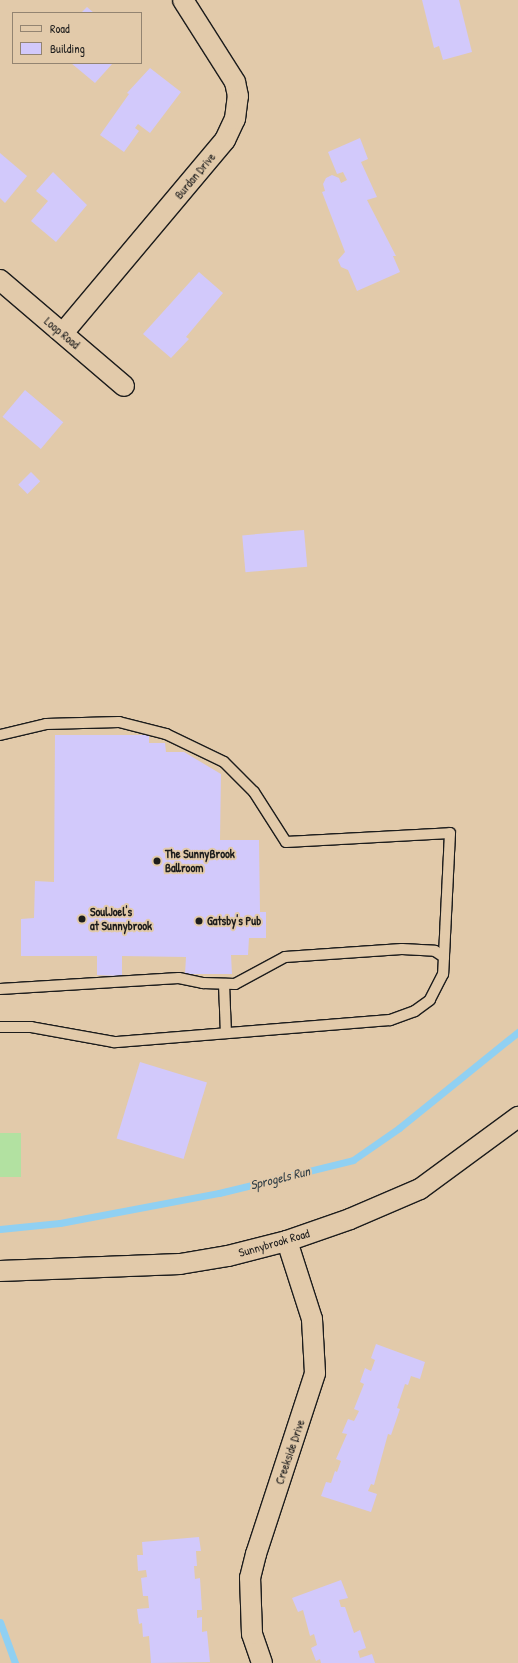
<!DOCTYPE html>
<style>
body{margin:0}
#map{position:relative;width:518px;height:1663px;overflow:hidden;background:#e2caaa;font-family:"Patrick Hand",sans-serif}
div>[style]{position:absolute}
.green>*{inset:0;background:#b2e1a1;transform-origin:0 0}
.stream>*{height:7px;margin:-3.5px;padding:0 3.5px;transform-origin:3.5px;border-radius:3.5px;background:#90d0f2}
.building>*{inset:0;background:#d2c9fb;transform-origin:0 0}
.roads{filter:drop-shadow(1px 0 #1c1c1c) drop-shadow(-1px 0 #1c1c1c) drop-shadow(0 1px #1c1c1c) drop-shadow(0 -1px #1c1c1c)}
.lane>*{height:10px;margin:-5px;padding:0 5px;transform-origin:5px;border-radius:5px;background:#e2caaa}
.street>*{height:20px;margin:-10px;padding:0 10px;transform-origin:10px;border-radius:10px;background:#e2caaa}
.dots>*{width:11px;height:11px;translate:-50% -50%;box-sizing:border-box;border:2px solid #e2caaa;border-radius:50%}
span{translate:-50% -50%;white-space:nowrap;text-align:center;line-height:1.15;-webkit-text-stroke:4px #e2caaa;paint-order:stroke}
.street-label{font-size:12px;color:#1c1c1c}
.poi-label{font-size:12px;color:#1c1c1c;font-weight:700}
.left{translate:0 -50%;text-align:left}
.water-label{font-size:13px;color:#334047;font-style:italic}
.legend{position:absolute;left:12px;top:12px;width:130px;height:52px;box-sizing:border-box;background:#e2caaa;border:1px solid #938471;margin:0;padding:5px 7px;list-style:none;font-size:12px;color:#1c1c1c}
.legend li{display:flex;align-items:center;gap:8px;height:20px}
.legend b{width:20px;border:1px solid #938471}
</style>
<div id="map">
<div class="green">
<div style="left:0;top:1133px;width:21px;height:44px"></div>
</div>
<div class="stream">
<div style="left:0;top:1229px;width:60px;rotate:-5.7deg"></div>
<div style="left:60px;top:1223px;width:162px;rotate:-10.7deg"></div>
<div style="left:219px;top:1193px;width:138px;rotate:-13.8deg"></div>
<div style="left:353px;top:1160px;width:56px;rotate:-34.8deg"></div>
<div style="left:399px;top:1128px;width:153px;rotate:-38.9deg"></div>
<div style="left:0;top:1622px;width:44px;rotate:69.9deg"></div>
</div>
<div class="building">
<div style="clip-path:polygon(422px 0,459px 0,472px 52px,443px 60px,439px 46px,434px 48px)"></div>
<div style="clip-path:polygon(87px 7px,94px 13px,81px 13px)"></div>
<div style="clip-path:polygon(71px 63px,113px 63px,95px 83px)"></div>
<div style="clip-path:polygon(150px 68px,181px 92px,150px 133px,138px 124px,135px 128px,139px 131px,124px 152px,100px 135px,129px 94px,127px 93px)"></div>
<div style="clip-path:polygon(360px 138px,368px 159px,361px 162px,377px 197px,367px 200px,396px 256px,393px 256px,400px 272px,357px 291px,348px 270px,341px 267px,338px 260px,345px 252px,322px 192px,325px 191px,323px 184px,326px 178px,332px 175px,339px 178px,341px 183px,347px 180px,343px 172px,337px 174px,328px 152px)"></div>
<div style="clip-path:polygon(0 153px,27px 176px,5px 203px,0 198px)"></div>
<div style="clip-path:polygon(53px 172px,87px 205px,56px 242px,31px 221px,48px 201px,36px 191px)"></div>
<div style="clip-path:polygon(199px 272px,223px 293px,186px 337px,189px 339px,171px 358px,143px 334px)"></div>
<div style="left:25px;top:390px;width:50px;height:35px;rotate:40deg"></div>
<div style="left:31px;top:472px;width:13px;height:18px;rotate:45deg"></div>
<div style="left:304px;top:530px;width:37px;height:62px;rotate:85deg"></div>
<div style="clip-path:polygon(55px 735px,149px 735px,149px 743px,165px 743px,166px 752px,184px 752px,221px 774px,220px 840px,259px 840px,260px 912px,266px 912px,266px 938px,249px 938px,248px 955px,231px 955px,232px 974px,185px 974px,186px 957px,122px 956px,122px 976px,97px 975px,97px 956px,21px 956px,21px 919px,34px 918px,35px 881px,54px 882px)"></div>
<div style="left:140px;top:1062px;width:70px;height:80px;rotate:17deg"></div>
<div style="clip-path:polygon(376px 1344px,425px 1362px,420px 1379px,411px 1376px,408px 1385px,405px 1384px,397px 1408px,400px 1409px,391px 1435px,388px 1434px,374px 1485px,371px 1484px,368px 1491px,377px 1494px,371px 1512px,321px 1496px,326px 1482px,331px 1483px,335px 1471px,337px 1472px,341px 1461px,336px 1459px,347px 1434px,342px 1433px,348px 1419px,354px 1421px,359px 1411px,354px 1409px,364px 1384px,360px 1382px,365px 1368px,371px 1371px,375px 1360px,371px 1358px)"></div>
<div style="clip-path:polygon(199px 1537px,201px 1551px,196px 1551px,197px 1566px,194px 1566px,195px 1579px,200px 1578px,202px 1610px,197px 1610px,197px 1618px,202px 1617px,202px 1632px,207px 1631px,210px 1662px,151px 1663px,149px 1636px,143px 1637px,142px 1623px,139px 1624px,137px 1609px,149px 1608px,148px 1596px,143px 1596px,141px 1578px,147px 1577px,146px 1570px,138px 1571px,137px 1555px,143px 1555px,142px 1542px)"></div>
<div style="clip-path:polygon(341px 1580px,348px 1598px,339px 1600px,341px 1607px,345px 1607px,354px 1633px,360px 1630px,366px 1648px,358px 1651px,360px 1658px,372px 1654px,375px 1663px,321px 1663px,320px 1659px,316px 1661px,311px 1648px,317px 1645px,314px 1634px,310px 1636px,303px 1610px,298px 1612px,292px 1598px)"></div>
</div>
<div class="roads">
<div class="lane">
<div style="left:0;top:735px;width:47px;rotate:-13.4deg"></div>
<div style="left:46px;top:724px;width:73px;rotate:-1.6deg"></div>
<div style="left:119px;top:722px;width:49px;rotate:14.3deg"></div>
<div style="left:166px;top:734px;width:64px;rotate:25.8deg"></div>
<div style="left:224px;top:762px;width:42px;rotate:45deg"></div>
<div style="left:254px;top:792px;width:59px;rotate:57.4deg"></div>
<div style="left:286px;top:842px;width:164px;rotate:-3.1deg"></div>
<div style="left:450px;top:833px;width:124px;rotate:92.8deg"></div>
<div style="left:224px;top:984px;width:49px;rotate:87.7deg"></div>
<div style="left:0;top:989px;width:179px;rotate:-3.5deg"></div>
<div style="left:179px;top:978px;width:25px;rotate:12deg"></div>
<div style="left:203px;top:983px;width:32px;rotate:2deg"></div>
<div style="left:235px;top:984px;width:57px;rotate:-28.4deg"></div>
<div style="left:285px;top:957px;width:117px;rotate:-3.9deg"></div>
<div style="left:402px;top:949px;width:33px;rotate:3deg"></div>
<div style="left:435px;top:951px;width:11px;rotate:34deg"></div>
<div style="left:444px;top:957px;width:17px;rotate:93deg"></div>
<div style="left:443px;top:974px;width:29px;rotate:117deg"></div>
<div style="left:430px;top:1000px;width:19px;rotate:144deg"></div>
<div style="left:415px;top:1011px;width:27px;rotate:160deg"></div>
<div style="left:390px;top:1020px;width:277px;rotate:175.4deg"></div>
<div style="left:114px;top:1042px;width:84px;rotate:-169.8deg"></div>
<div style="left:31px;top:1027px;width:31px;rotate:180deg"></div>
</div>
<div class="street">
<div style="left:0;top:280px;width:163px;rotate:40.5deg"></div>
<div style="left:63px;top:333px;width:252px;rotate:-50deg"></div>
<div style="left:225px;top:140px;width:23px;rotate:-65deg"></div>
<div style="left:235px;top:119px;width:23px;rotate:-83deg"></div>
<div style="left:238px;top:96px;width:14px;rotate:-102deg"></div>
<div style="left:235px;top:82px;width:97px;rotate:-122.4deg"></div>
<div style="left:0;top:1271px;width:180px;rotate:-2.2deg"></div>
<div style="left:180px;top:1264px;width:49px;rotate:-9.5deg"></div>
<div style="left:228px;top:1256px;width:61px;rotate:-14.3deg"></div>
<div style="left:287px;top:1241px;width:67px;rotate:-19.2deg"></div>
<div style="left:350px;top:1219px;width:76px;rotate:-23.2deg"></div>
<div style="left:420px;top:1189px;width:122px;rotate:-36.3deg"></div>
<div style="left:262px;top:1663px;width:31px;rotate:-109deg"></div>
<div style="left:252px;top:1634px;width:56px;rotate:-92deg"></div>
<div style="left:250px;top:1578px;width:25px;rotate:-76deg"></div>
<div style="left:256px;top:1554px;width:190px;rotate:-71.9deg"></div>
<div style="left:315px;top:1373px;width:54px;rotate:-93.2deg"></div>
<div style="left:312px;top:1319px;width:82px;rotate:-107.8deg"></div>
</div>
</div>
<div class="dots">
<div style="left:157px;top:861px;background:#1c1c1c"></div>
<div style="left:82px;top:919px;background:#1c1c1c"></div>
<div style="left:199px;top:921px;background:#1c1c1c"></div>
</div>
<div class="street-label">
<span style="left:195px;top:176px;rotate:-50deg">Burdan Drive</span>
<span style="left:62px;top:333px;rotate:40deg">Loop Road</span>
<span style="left:274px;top:1243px;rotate:-16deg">Sunnybrook Road</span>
<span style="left:290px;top:1452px;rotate:-71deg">Creekside Drive</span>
</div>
<div class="poi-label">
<span class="left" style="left:165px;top:861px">The SunnyBrook<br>Ballroom</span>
<span class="left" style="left:90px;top:919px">SoulJoel's<br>at Sunnybrook</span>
<span class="left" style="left:207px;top:921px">Gatsby's Pub</span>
</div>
<div class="water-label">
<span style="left:280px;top:1178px;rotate:-14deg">Sprogels Run</span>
</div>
<ul class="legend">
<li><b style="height:5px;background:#e2caaa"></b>Road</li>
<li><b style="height:11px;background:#d2c9fb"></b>Building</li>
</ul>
</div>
